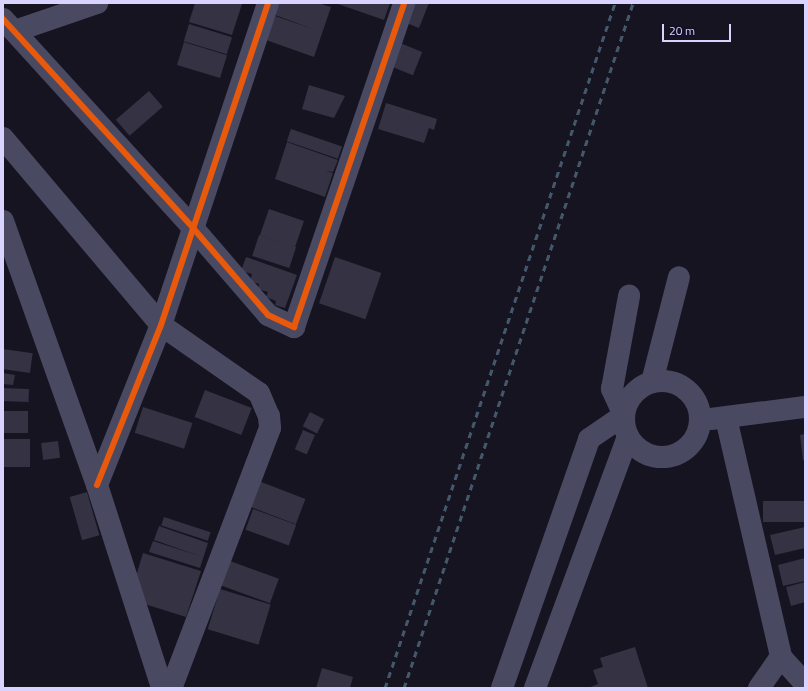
<!DOCTYPE html>
<style>
body{margin:0}
#map{position:relative;width:808px;height:691px;overflow:hidden;background:#161421;font-family:"Titillium Web",sans-serif}
div>[style]{position:absolute}
.building>*{inset:0;background:#343243;transform-origin:0 0}
.minor>*{height:22px;margin:-11px;padding:0 11px;transform-origin:11px;border-radius:11px;background:#4a4962}
.minor>.ring{margin:-11px;padding:0;box-sizing:content-box;background:none;border:22px solid #4a4962;border-radius:50%}
.rail>*{height:3px;margin-top:-1.5px;transform-origin:0;background:repeating-linear-gradient(90deg,#43596b 0 6px,transparent 0 11px)}
.cycleway>*{height:6px;margin:-3px;padding:0 3px;transform-origin:3px;border-radius:3px;background:#e8590c}
span{translate:-50% -50%;white-space:nowrap;text-align:center;line-height:1.15;-webkit-text-stroke:3px #130f26;paint-order:stroke}
.frame{position:absolute;inset:0;border:4px solid #d9d4ff;pointer-events:none}
.scale{position:absolute;left:662px;top:24px;width:69px;height:18px;box-sizing:border-box;border:2px solid #d9d4ff;border-top:0;padding-left:5px;font-size:12px;line-height:14px;white-space:nowrap;color:#d9d4ff;-webkit-text-stroke:3px #130f26;paint-order:stroke}
</style>
<div id="map">
<div class="building">
<div style="clip-path:polygon(195px 3px,242px 4px,232px 35px,189px 22px)"></div>
<div style="clip-path:polygon(279px 3px,318px 3px,331px 7px,314px 57px,266px 40px,275px 16px,313px 29px,275px 15px)"></div>
<div style="clip-path:polygon(335px 3px,390px 3px,384px 20px)"></div>
<div style="clip-path:polygon(408px 3px,429px 3px,419px 28px,401px 21px)"></div>
<div style="left:189px;top:24px;width:45px;height:18px;rotate:17deg"></div>
<div style="left:184px;top:42px;width:45px;height:24px;rotate:17deg"></div>
<div style="left:400px;top:43px;width:24px;height:25px;rotate:22deg"></div>
<div style="clip-path:polygon(309px 85px,345px 96px,334px 118px,302px 109px)"></div>
<div style="left:149px;top:91px;width:21px;height:44px;rotate:49deg"></div>
<div style="clip-path:polygon(386px 103px,437px 119px,434px 130px,429px 128px,424px 143px,378px 129px)"></div>
<div style="left:291px;top:129px;width:54px;height:13px;rotate:19deg"></div>
<div style="clip-path:polygon(287px 142px,338px 160px,333px 172px,326px 171px,333px 173px,325px 197px,275px 179px)"></div>
<div style="left:269px;top:209px;width:37px;height:28px;rotate:19deg"></div>
<div style="left:259px;top:235px;width:39px;height:22px;rotate:18deg"></div>
<div style="clip-path:polygon(246px 257px,297px 275px,285px 308px,275px 305px,276px 301px,266px 297px,268px 292px,258px 289px,259px 284px,250px 281px,252px 274px,241px 271px)"></div>
<div style="left:335px;top:257px;width:49px;height:49px;rotate:19deg"></div>
<div style="left:3px;top:349px;width:30px;height:20px;rotate:8deg"></div>
<div style="clip-path:polygon(3px 373px,15px 375px,13px 385px,3px 384px)"></div>
<div style="left:3px;top:388px;width:26px;height:13px;rotate:2deg"></div>
<div style="left:205px;top:390px;width:50px;height:29px;rotate:21deg"></div>
<div style="left:143px;top:407px;width:52px;height:27px;rotate:18deg"></div>
<div style="left:3px;top:411px;width:25px;height:22px"></div>
<div style="left:310px;top:412px;width:16px;height:16px;rotate:27deg"></div>
<div style="left:303px;top:430px;width:13px;height:21px;rotate:23deg"></div>
<div style="clip-path:polygon(805px 434px,805px 460px,803px 460px,800px 435px)"></div>
<div style="left:3px;top:439px;width:27px;height:28px"></div>
<div style="left:58px;top:441px;width:17px;height:17px;rotate:83deg"></div>
<div style="left:256px;top:480px;width:53px;height:27px;rotate:21deg"></div>
<div style="left:87px;top:492px;width:45px;height:18px;rotate:74deg"></div>
<div style="left:805px;top:501px;width:21px;height:42px;rotate:90deg"></div>
<div style="left:253px;top:509px;width:46px;height:22px;rotate:20deg"></div>
<div style="left:164px;top:517px;width:49px;height:9px;rotate:18deg"></div>
<div style="clip-path:polygon(159px 526px,208px 543px,200px 568px,149px 552px,153px 541px,200px 556px,154px 540px)"></div>
<div style="clip-path:polygon(805px 527px,805px 548px,775px 555px,770px 535px)"></div>
<div style="clip-path:polygon(143px 553px,201px 571px,186px 617px,135px 601px,133px 586px)"></div>
<div style="clip-path:polygon(805px 558px,805px 581px,783px 586px,778px 565px)"></div>
<div style="left:230px;top:561px;width:52px;height:26px;rotate:20deg"></div>
<div style="clip-path:polygon(805px 582px,805px 602px,791px 606px,786px 587px)"></div>
<div style="left:220px;top:589px;width:53px;height:42px;rotate:17deg"></div>
<div style="clip-path:polygon(635px 647px,648px 688px,588px 688px,598px 684px,593px 670px,603px 667px,600px 658px)"></div>
<div style="clip-path:polygon(322px 668px,353px 677px,350px 688px,316px 688px)"></div>
</div>
<div class="minor">
<div style="left:3px;top:19px;width:282px;rotate:47.7deg"></div>
<div style="left:193px;top:228px;width:115px;rotate:49.2deg"></div>
<div style="left:268px;top:315px;width:29px;rotate:25deg"></div>
<div style="left:294px;top:327px;width:342px;rotate:-71.2deg"></div>
<div style="left:15px;top:31px;width:87px;rotate:-18.9deg"></div>
<div style="left:3px;top:138px;width:245px;rotate:49.8deg"></div>
<div style="left:161px;top:325px;width:119px;rotate:34.8deg"></div>
<div style="left:259px;top:393px;width:25px;rotate:67deg"></div>
<div style="left:269px;top:416px;width:12px;rotate:85deg"></div>
<div style="left:270px;top:428px;width:278px;rotate:110.8deg"></div>
<div style="left:3px;top:221px;width:280px;rotate:70.4deg"></div>
<div style="left:97px;top:485px;width:213px;rotate:72.2deg"></div>
<div class="ring" style="left:624px;top:381px;width:54px;height:54px"></div>
<div style="left:652px;top:382px;width:108px;rotate:-75.6deg"></div>
<div style="left:726px;top:418px;width:245px;rotate:77deg"></div>
<div style="left:781px;top:657px;width:36px;rotate:48deg"></div>
<div style="left:711px;top:419px;width:95px;rotate:-7.3deg"></div>
<div style="left:97px;top:485px;width:172px;rotate:-68.2deg"></div>
<div style="left:161px;top:325px;width:339px;rotate:-71.6deg"></div>
<div style="left:502px;top:688px;width:264px;rotate:-70.7deg"></div>
<div style="left:589px;top:439px;width:42px;rotate:-34.4deg"></div>
<div style="left:624px;top:415px;width:29px;rotate:-115deg"></div>
<div style="left:612px;top:389px;width:95px;rotate:-79.6deg"></div>
<div style="left:535px;top:688px;width:268px;rotate:-69.7deg"></div>
<div style="left:759px;top:688px;width:38px;rotate:-55deg"></div>
</div>
<div class="rail">
<div style="left:385px;top:688px;width:723px;rotate:-71.44deg"></div>
<div style="left:404px;top:688px;width:722px;rotate:-71.51deg"></div>
</div>
<div class="cycleway">
<div style="left:3px;top:19px;width:282px;rotate:47.7deg"></div>
<div style="left:193px;top:228px;width:115px;rotate:49.2deg"></div>
<div style="left:268px;top:315px;width:29px;rotate:25deg"></div>
<div style="left:294px;top:327px;width:342px;rotate:-71.2deg"></div>
<div style="left:97px;top:485px;width:172px;rotate:-68.2deg"></div>
<div style="left:161px;top:325px;width:339px;rotate:-71.6deg"></div>
</div>
<div class="frame"></div>
<div class="scale">20 m</div>
</div>
